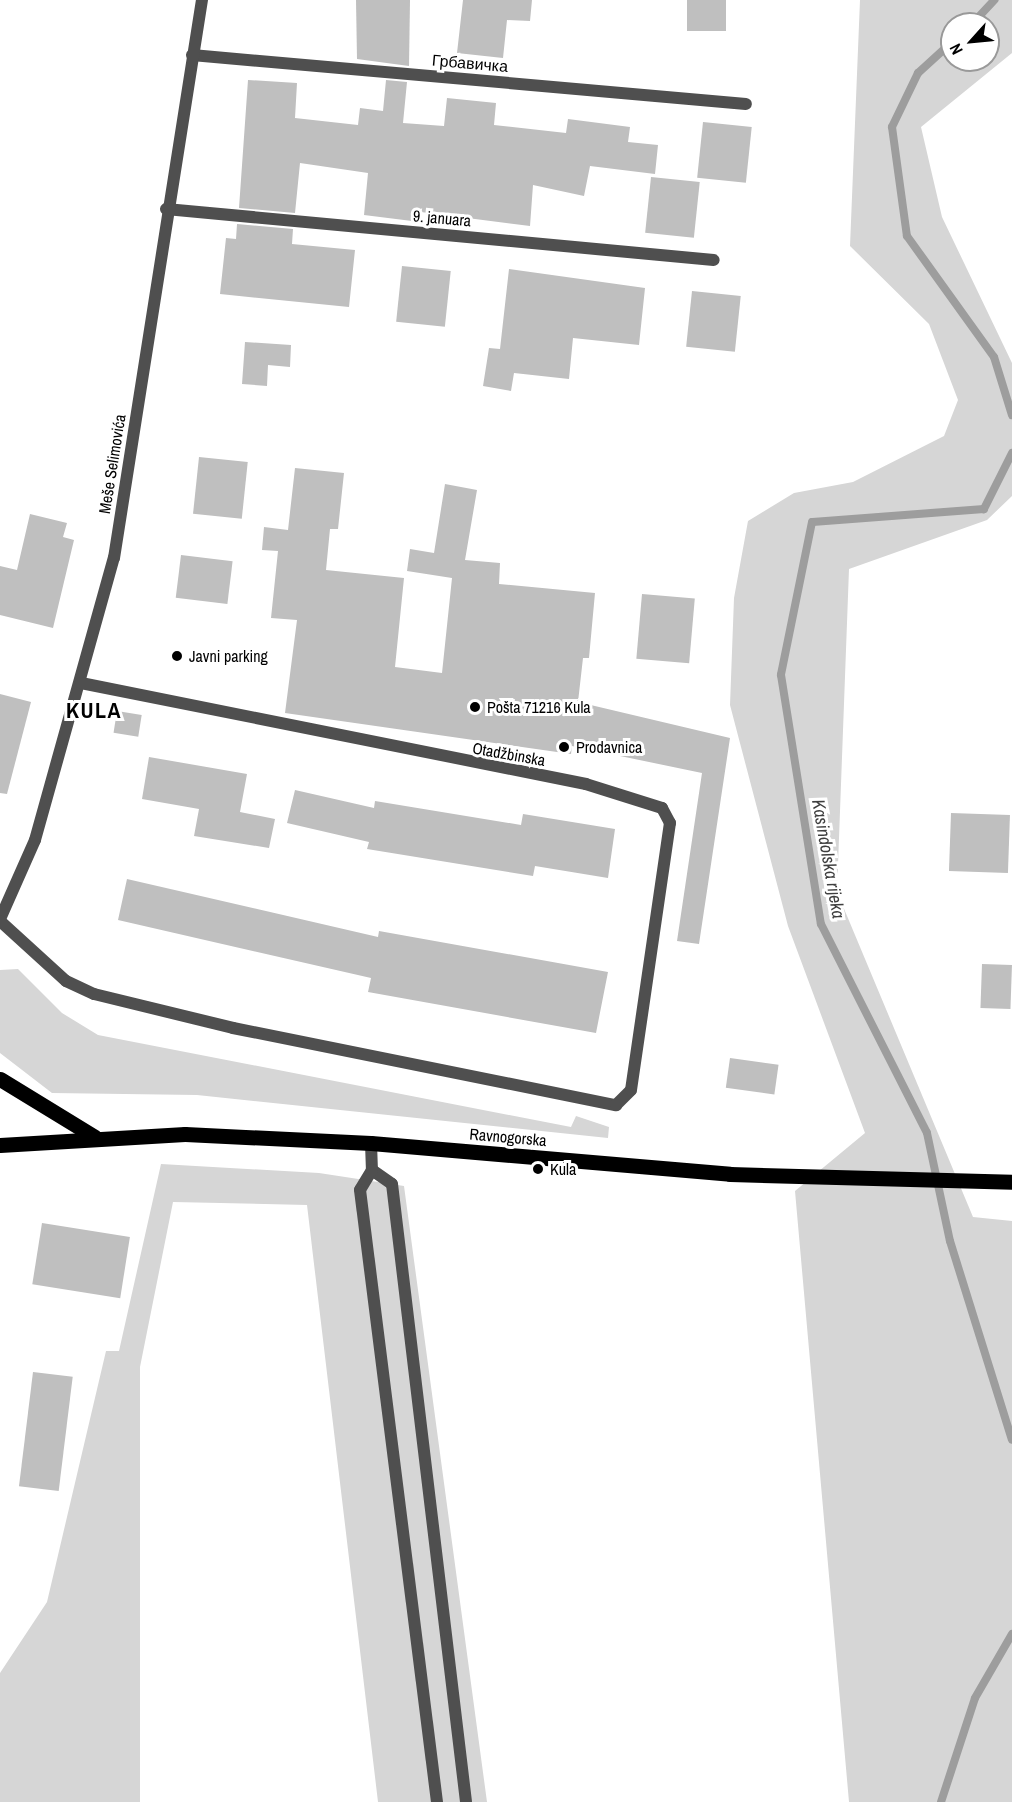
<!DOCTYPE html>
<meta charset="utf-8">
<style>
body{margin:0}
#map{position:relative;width:1012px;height:1802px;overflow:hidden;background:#fff;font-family:"Archivo Narrow",sans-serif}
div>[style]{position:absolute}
.green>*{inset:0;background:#d6d6d6}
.stream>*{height:8px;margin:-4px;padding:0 4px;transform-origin:4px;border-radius:4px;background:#9d9d9d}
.building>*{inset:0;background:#bfbfbf;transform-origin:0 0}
.minor>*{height:12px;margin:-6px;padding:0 6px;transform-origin:6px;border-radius:6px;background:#4f4f4f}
.primary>*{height:15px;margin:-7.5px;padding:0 7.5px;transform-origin:7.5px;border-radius:7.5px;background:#000}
.dots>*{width:16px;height:16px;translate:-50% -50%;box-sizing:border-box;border:3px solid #fff;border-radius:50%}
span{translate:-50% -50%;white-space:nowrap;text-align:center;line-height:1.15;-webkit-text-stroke:6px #fff;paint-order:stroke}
.street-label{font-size:16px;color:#000}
.poi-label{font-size:16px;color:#000}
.left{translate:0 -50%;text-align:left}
.water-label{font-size:18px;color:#3e3e3e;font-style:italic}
.district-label{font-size:22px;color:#000;font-weight:700;letter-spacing:1.5px}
.north{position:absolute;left:940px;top:12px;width:60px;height:60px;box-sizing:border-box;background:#fff;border:2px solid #999;border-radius:50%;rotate:243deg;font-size:16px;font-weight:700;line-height:24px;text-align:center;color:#000}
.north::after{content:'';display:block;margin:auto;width:21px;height:27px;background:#000;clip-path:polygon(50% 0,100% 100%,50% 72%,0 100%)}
</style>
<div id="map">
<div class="green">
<div style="clip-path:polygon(evenodd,860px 0,1012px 0,1012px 53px,921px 127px,942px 217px,1012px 363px,1012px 496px,987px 520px,849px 569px,837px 892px,973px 1217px,1012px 1221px,1012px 1802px,849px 1802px,795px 1191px,865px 1133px,788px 926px,730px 705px,734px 598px,748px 521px,794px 493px,853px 482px,944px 436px,958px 400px,929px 324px,850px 246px,860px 0,952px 24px,988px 24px,988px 60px,952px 60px,952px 24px)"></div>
<div style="clip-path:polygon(18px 969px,62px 1013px,98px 1035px,571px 1127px,576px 1116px,609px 1127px,608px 1138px,197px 1095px,52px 1093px,0 1053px,0 970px)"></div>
<div style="clip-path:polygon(161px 1164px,319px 1173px,404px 1186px,487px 1802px,378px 1802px,307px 1205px,173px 1202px,140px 1367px,140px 1802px,0 1802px,0 1673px,47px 1602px,106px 1351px,119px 1351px)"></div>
</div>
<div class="stream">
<div style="left:972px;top:24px;width:33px;rotate:-47deg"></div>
<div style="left:952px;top:42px;width:46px;rotate:137.6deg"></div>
<div style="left:918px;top:73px;width:60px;rotate:115.7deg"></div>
<div style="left:892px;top:127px;width:110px;rotate:82.2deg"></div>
<div style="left:907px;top:236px;width:149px;rotate:54.3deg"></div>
<div style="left:994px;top:357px;width:61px;rotate:72.8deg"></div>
<div style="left:1012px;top:453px;width:63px;rotate:116.6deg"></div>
<div style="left:984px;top:509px;width:172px;rotate:175.7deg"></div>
<div style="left:812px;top:522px;width:156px;rotate:101.5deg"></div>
<div style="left:781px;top:675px;width:252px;rotate:80.9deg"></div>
<div style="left:821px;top:924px;width:234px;rotate:63.1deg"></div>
<div style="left:927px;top:1133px;width:110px;rotate:78deg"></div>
<div style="left:950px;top:1241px;width:208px;rotate:72.7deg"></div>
<div style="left:941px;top:1802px;width:109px;rotate:-71.9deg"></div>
<div style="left:975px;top:1698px;width:74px;rotate:-60deg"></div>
</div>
<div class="building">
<div style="clip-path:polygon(356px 0,410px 0,409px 66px,357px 59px)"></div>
<div style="clip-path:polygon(463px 0,532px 0,530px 21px,507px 20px,503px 58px,457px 53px)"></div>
<div style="left:687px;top:0;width:39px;height:31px"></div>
<div style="clip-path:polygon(248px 80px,297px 83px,295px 118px,358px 125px,360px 108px,383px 111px,386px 80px,407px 82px,403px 123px,444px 126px,447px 98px,496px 103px,494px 125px,566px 133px,568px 119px,630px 127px,628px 142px,658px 145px,655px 174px,590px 166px,584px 196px,533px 185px,530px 226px,413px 211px,412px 221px,364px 215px,368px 173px,300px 163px,295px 213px,239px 208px)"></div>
<div style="left:703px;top:122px;width:49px;height:56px;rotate:6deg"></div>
<div style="left:651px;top:177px;width:49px;height:56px;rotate:6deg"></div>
<div style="clip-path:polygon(237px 224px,293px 229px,292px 244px,355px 250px,349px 307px,220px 294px,226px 238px,236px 239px)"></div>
<div style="left:402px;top:266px;width:49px;height:56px;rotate:6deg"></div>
<div style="clip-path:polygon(509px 269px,645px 288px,639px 345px,573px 338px,569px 379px,514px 373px,511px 391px,483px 386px,489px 348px,500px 349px)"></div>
<div style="left:692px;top:291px;width:49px;height:56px;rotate:6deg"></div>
<div style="clip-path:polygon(245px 342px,291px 345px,290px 367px,268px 365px,267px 386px,242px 384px)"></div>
<div style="left:199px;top:457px;width:49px;height:57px;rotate:6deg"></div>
<div style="clip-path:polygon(295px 468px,344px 473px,338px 529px,330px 529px,326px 570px,404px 578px,395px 667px,442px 673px,452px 578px,407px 571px,410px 549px,434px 553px,445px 484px,477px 490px,465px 560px,500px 563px,499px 584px,595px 593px,589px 658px,583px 658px,578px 702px,730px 738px,699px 944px,677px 941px,702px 773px,572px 746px,571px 754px,285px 713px,297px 620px,271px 618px,278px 551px,262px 550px,264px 527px,288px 530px)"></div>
<div style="clip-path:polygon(30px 514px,67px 523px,63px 537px,74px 540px,53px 628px,0 615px,0 566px,17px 570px)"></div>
<div style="left:181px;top:555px;width:52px;height:43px;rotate:7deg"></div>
<div style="left:642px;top:594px;width:53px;height:65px;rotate:5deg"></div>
<div style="clip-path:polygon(0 694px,31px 702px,7px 794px,0 793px)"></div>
<div style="left:117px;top:711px;width:25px;height:22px;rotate:9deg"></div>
<div style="clip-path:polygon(149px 757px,247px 774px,240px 812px,275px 819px,269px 848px,194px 836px,199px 809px,142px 799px)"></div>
<div style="clip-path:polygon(295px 790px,374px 808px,375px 801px,521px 825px,523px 814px,615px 829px,608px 878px,535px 866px,533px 876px,367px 849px,369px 842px,287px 823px)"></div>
<div style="left:951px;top:813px;width:59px;height:58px;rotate:2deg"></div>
<div style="clip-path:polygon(127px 879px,378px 937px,379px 931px,608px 972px,596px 1033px,368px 992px,371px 978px,118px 920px)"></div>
<div style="left:982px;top:964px;width:30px;height:44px;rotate:2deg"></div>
<div style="left:730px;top:1058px;width:49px;height:30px;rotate:8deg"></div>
<div style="left:42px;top:1223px;width:89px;height:62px;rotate:9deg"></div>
<div style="left:33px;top:1372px;width:40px;height:115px;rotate:7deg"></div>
</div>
<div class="minor">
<div style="left:192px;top:55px;width:556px;rotate:5.05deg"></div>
<div style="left:166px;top:209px;width:550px;rotate:5.32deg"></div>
<div style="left:0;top:919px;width:86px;rotate:-66.1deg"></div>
<div style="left:35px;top:840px;width:293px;rotate:-74.4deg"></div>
<div style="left:114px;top:558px;width:565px;rotate:-81.04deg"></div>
<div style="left:0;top:921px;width:89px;rotate:42.3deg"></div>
<div style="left:66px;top:981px;width:31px;rotate:25deg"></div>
<div style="left:94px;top:994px;width:143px;rotate:13.7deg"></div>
<div style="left:233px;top:1028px;width:391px;rotate:11.4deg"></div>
<div style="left:616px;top:1105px;width:21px;rotate:-45deg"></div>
<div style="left:631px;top:1090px;width:270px;rotate:-81.7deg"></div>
<div style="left:670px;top:823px;width:17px;rotate:-118deg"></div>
<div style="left:662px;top:808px;width:80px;rotate:-162.5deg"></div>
<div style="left:586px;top:784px;width:515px;rotate:-168.69deg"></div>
<div style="left:371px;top:1143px;width:27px;rotate:88deg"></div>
<div style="left:372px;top:1170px;width:24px;rotate:35deg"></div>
<div style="left:392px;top:1184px;width:622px;rotate:83.17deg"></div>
<div style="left:372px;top:1170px;width:23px;rotate:121deg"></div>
<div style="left:360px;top:1190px;width:617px;rotate:82.83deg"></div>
</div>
<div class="primary">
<div style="left:0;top:1079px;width:111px;rotate:31.4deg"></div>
<div style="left:0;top:1145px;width:185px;rotate:-3.4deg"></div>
<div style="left:185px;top:1134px;width:186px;rotate:2.8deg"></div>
<div style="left:371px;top:1143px;width:360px;rotate:4.9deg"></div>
<div style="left:730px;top:1174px;width:282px;rotate:1.6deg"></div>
</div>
<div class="dots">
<div style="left:177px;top:656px;background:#000"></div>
<div style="left:475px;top:707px;background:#000"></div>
<div style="left:564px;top:747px;background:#000"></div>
<div style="left:538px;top:1169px;background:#000"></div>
</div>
<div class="street-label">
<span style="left:470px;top:63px;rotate:5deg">Грбавичка</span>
<span style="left:442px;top:218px;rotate:5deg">9. januara</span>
<span style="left:112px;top:464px;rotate:-81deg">Meše Selimovića</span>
<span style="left:509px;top:754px;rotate:10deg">Otadžbinska</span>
<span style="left:508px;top:1137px;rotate:5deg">Ravnogorska</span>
</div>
<div class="poi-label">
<span class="left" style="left:189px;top:656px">Javni parking</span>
<span class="left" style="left:487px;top:707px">Pošta 71216 Kula</span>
<span class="left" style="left:576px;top:747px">Prodavnica</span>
<span class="left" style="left:550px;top:1169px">Kula</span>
</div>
<div class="water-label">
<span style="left:828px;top:859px;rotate:80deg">Kasindolska rijeka</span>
</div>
<div class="district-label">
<span style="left:94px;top:711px">KULA</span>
</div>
<div class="north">N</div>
</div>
